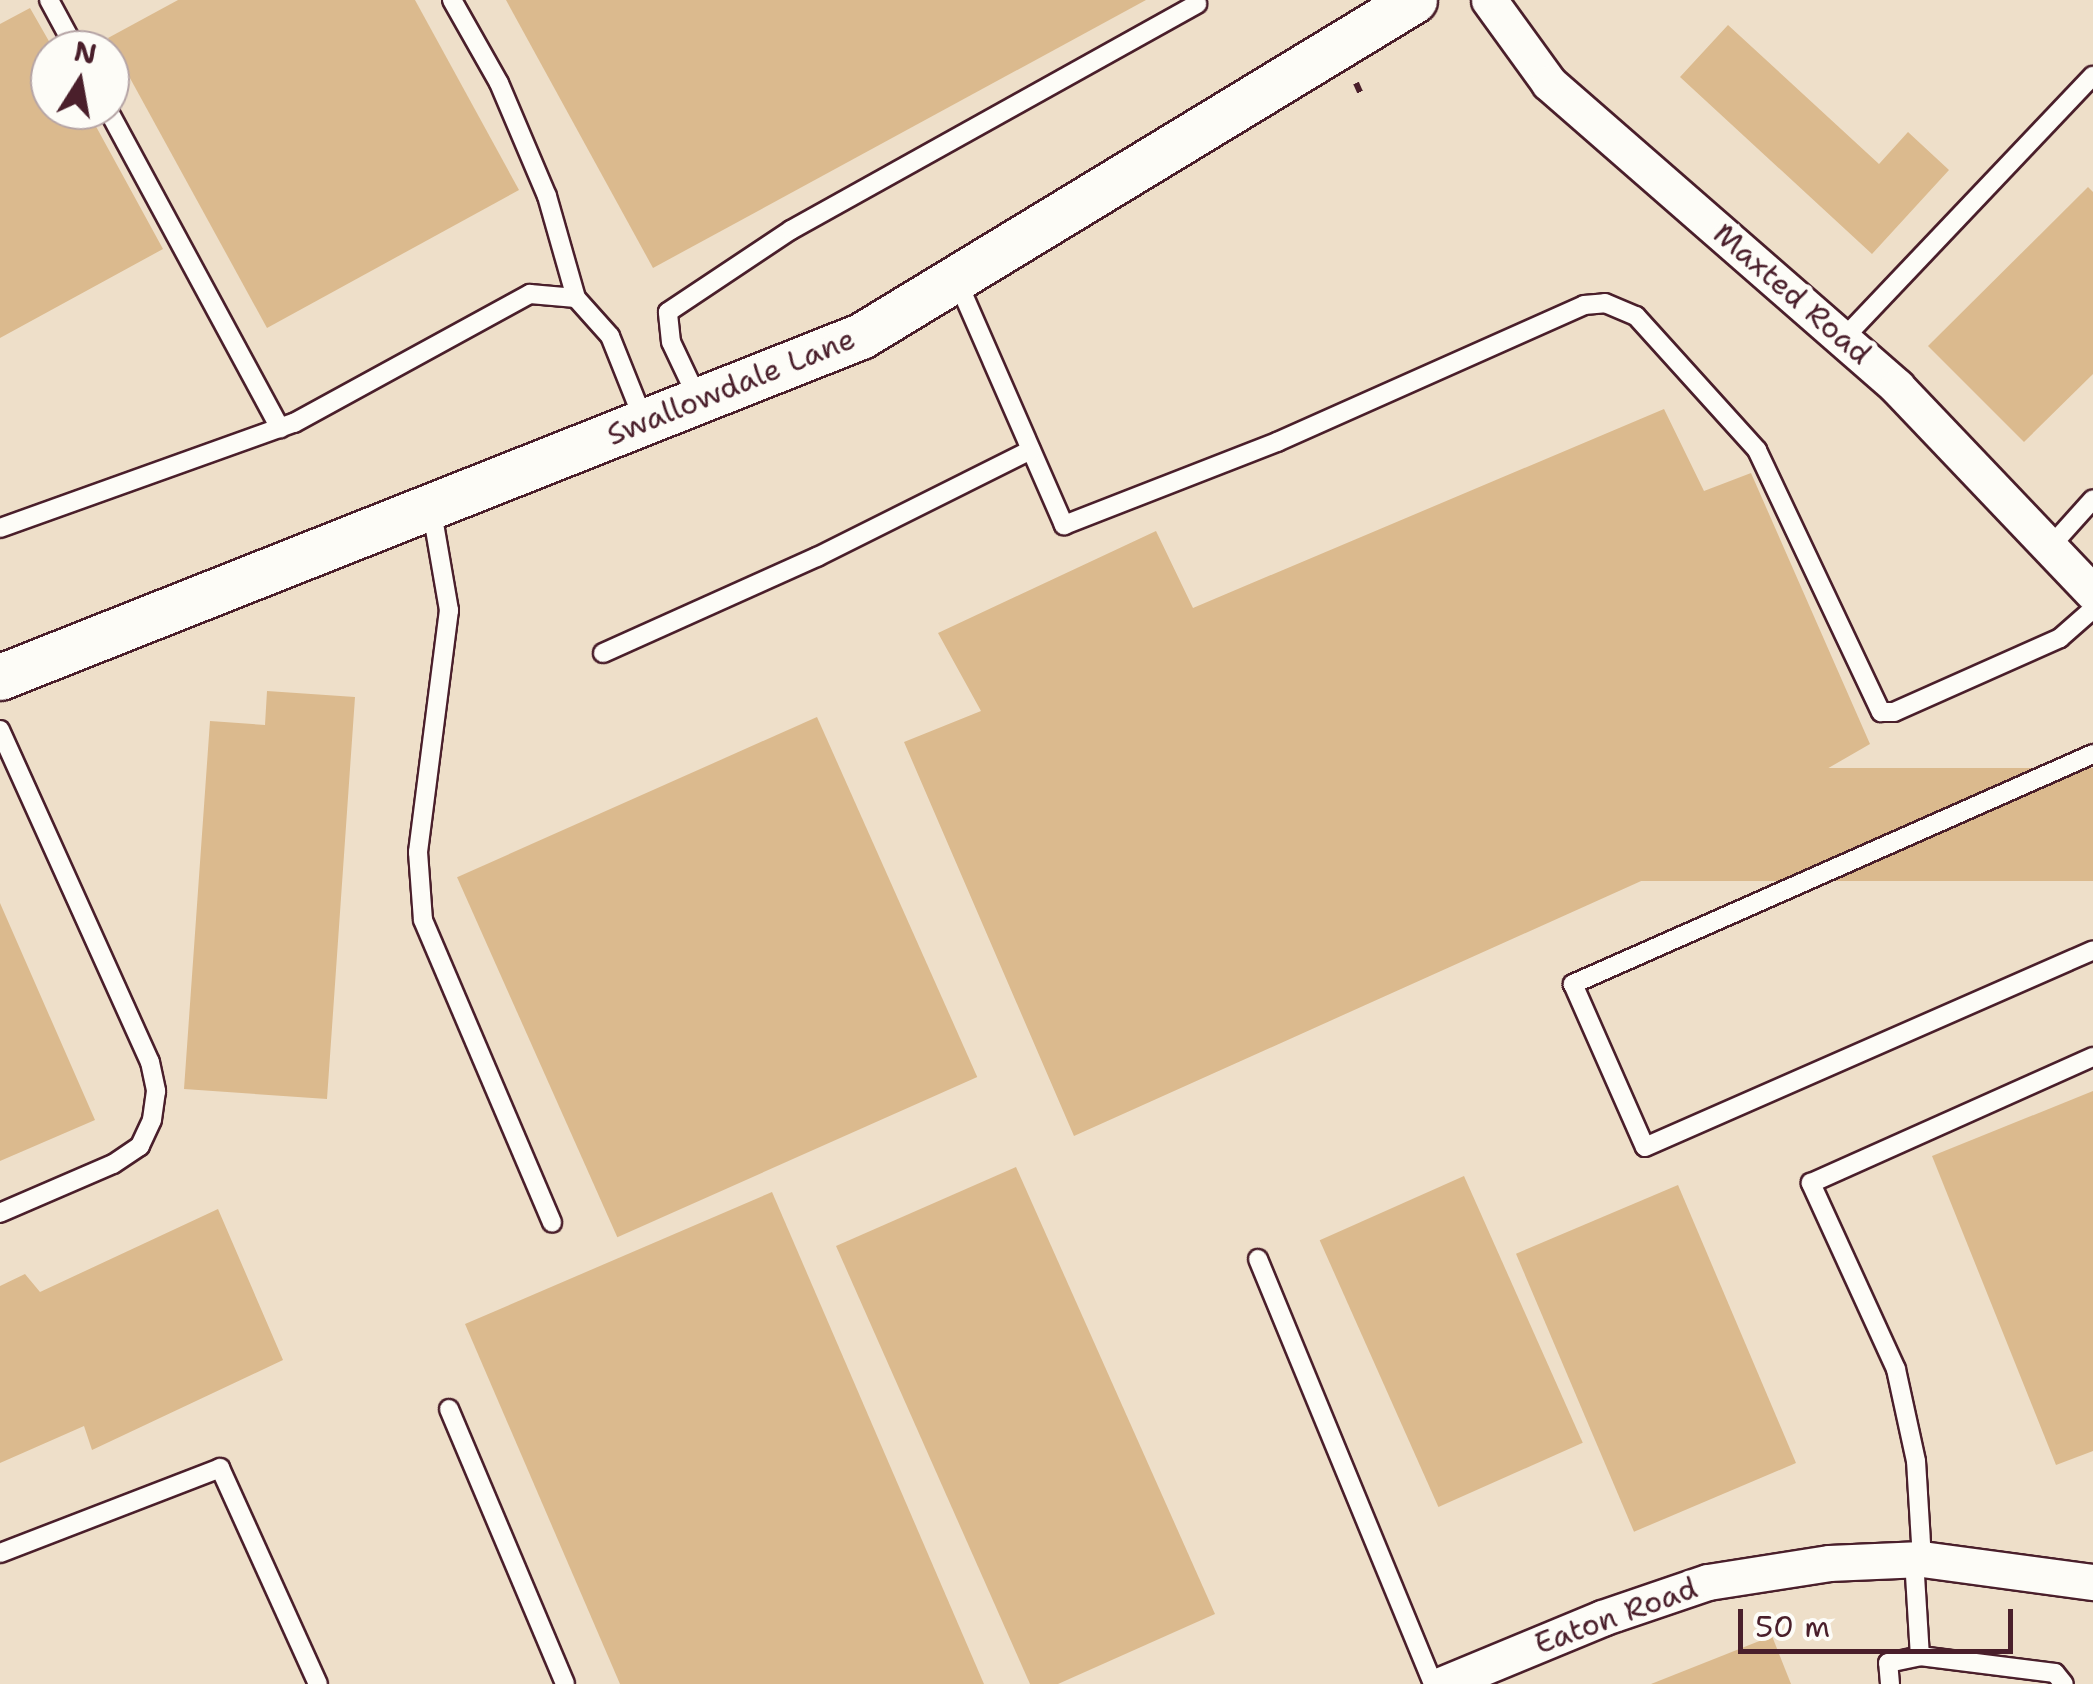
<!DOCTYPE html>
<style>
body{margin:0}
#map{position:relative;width:2093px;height:1684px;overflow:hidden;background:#f6efe2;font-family:"Shantell Sans",sans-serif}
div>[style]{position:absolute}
.built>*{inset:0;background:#eedfc9}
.building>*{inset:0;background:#dbba8e;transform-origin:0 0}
.path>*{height:6px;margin-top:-3px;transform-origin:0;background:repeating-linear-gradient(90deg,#4a1f2b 0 10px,transparent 0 18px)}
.roads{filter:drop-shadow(2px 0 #4a1f2b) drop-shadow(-2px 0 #4a1f2b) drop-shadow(0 2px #4a1f2b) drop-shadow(0 -2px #4a1f2b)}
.service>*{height:18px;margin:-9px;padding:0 9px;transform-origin:9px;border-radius:9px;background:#fdfcf7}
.minor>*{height:35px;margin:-17.5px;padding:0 17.5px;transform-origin:17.5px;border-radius:17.5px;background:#fdfcf7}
.tertiary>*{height:45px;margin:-22.5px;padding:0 22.5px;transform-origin:22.5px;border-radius:22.5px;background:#fdfcf7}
span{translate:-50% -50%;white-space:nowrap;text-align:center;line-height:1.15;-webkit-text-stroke:10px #fdfcf7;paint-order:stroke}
.street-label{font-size:30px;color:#4a1f2b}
.north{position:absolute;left:30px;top:30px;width:100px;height:100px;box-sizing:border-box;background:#fdfcf7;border:2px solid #b5a4a5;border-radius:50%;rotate:11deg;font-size:28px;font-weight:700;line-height:40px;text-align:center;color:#4a1f2b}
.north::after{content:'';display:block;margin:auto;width:35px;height:45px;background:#4a1f2b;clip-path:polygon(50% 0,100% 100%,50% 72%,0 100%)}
.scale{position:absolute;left:1738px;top:1609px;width:275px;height:45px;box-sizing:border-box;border:5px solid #4a1f2b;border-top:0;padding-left:12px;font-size:30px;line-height:35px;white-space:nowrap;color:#4a1f2b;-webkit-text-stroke:8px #fdfcf7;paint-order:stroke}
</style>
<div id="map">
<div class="built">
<div style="clip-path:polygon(evenodd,0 0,2093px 0,2093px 1684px,0 1684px,0 0,50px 50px,110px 50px,110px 110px,50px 110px,50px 50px)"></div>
</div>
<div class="building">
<div style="clip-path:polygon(178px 0,415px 0,519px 190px,267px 328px,108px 38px)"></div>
<div style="clip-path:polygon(506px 0,1146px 0,653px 268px)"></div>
<div style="clip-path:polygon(30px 8px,54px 50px,50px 50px,50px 110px,87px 110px,163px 249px,0 338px,0 24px)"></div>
<div style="clip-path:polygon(1728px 25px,1879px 164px,1908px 132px,1949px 170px,1872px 254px,1680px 77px)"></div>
<div style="clip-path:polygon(2088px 187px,2093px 192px,2093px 374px,2024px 442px,1928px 346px)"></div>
<div style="clip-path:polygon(1664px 409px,1704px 491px,1751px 473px,1870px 744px,1825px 770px,1837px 793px,1074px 1136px,904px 742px,981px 711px,938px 633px,1156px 531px,1193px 608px)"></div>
<div style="clip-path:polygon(267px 691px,355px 697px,327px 1099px,184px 1089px,210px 721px,265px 725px)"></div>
<div style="left:817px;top:717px;width:394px;height:394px;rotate:66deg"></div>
<div style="left:2093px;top:768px;width:113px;height:537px;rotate:90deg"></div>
<div style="clip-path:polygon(0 903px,95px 1120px,0 1161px)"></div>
<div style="clip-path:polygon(2093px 1091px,2093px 1451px,2056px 1465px,1932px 1156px)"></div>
<div style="clip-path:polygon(1016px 1167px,1215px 1614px,1058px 1684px,1030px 1684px,836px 1246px)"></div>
<div style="left:1464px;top:1176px;width:292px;height:158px;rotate:66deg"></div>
<div style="left:1678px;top:1185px;width:302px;height:176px;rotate:67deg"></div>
<div style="clip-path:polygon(772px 1192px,984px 1684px,620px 1684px,465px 1324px)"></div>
<div style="clip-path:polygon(218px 1209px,283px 1360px,92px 1450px,84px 1426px,0 1463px,0 1286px,25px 1274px,40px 1292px)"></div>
<div style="clip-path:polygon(1772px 1636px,1791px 1684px,1651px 1684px)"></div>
</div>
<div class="path">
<div style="left:1356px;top:83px;width:17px;rotate:66deg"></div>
</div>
<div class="roads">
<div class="service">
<div style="left:49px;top:0;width:57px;rotate:61.6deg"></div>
<div style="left:452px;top:0;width:95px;rotate:60.5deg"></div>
<div style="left:499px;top:83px;width:123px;rotate:67deg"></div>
<div style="left:547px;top:196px;width:106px;rotate:74.1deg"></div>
<div style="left:108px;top:110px;width:362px;rotate:61.6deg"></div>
<div style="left:956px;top:278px;width:270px;rotate:66.4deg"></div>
<div style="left:1064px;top:525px;width:229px;rotate:-21.3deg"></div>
<div style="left:1277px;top:442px;width:336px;rotate:-24deg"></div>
<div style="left:1584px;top:305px;width:21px;rotate:-5deg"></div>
<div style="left:1605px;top:303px;width:34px;rotate:23deg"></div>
<div style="left:1636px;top:316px;width:181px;rotate:47.9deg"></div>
<div style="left:1757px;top:450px;width:290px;rotate:64.7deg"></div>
<div style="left:1881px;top:712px;width:13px"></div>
<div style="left:1894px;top:712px;width:182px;rotate:-24deg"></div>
<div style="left:2060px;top:638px;width:44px;rotate:-41.3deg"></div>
<div style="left:1843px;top:339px;width:363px;rotate:-46.5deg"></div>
<div style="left:698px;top:399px;width:63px;rotate:-115.3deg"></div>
<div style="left:671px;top:342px;width:30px;rotate:-96deg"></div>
<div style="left:668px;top:312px;width:148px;rotate:-33.7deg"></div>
<div style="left:791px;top:230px;width:465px;rotate:-29.1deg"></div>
<div style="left:431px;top:506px;width:106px;rotate:80.2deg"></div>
<div style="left:449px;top:610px;width:244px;rotate:97.3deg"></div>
<div style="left:418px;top:852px;width:68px;rotate:85.8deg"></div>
<div style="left:423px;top:920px;width:329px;rotate:66.9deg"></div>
<div style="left:0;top:528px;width:312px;rotate:-19.7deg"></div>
<div style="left:294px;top:423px;width:269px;rotate:-28.7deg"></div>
<div style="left:530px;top:294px;width:46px;rotate:5deg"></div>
<div style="left:576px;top:298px;width:51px;rotate:48.2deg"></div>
<div style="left:610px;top:336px;width:92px;rotate:68.2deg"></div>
<div style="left:2050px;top:547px;width:64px;rotate:-48.1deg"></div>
<div style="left:603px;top:653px;width:235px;rotate:-24.2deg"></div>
<div style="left:817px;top:557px;width:239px;rotate:-26.6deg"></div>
<div style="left:0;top:730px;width:364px;rotate:65.7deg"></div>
<div style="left:150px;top:1062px;width:30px;rotate:78deg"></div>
<div style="left:156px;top:1091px;width:29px;rotate:98deg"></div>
<div style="left:152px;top:1120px;width:29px;rotate:115deg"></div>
<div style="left:140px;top:1146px;width:32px;rotate:146deg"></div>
<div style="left:113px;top:1164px;width:123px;rotate:156.6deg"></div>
<div style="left:2093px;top:754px;width:569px;rotate:156.14deg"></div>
<div style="left:1573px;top:984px;width:178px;rotate:66.2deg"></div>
<div style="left:1645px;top:1147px;width:489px;rotate:-23.7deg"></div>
<div style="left:1258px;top:1259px;width:460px;rotate:67.6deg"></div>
<div style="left:449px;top:1409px;width:298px;rotate:67.1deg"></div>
<div style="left:0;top:1553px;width:236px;rotate:-21.1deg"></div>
<div style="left:220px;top:1468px;width:237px;rotate:65.6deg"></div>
<div style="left:1914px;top:1559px;width:97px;rotate:86.5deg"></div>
<div style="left:1922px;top:1559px;width:98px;rotate:-93.5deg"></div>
<div style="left:1916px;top:1461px;width:94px;rotate:-102.3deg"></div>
<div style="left:1896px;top:1369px;width:205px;rotate:-114.6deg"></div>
<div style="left:1811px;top:1183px;width:309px;rotate:-24.1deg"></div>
<div style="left:1890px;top:1684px;width:21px;rotate:-95deg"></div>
<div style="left:1888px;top:1663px;width:33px;rotate:-12deg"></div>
<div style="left:1920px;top:1656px;width:136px;rotate:7.2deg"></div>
<div style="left:2055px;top:1673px;width:14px;rotate:51deg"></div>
</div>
<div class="minor">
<div style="left:1489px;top:0;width:102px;rotate:54.1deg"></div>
<div style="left:1549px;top:83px;width:462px;rotate:41.1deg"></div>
<div style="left:1897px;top:387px;width:284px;rotate:46.4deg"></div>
<div style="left:1443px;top:1684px;width:172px;rotate:-22.5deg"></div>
<div style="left:1602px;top:1618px;width:112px;rotate:-18.8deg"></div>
<div style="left:1708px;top:1582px;width:122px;rotate:-8.9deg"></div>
<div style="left:1829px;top:1563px;width:93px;rotate:-2.5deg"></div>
<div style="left:1922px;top:1559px;width:173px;rotate:7.7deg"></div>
</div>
<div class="tertiary">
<div style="left:0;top:677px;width:926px;rotate:-21.61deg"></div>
<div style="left:861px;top:336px;width:647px;rotate:-31.28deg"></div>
</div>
</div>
<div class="street-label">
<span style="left:1792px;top:294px;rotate:41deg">Maxted Road</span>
<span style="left:731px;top:387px;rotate:-22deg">Swallowdale Lane</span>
<span style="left:1616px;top:1616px;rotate:-20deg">Eaton Road</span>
</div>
<div class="north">N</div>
<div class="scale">50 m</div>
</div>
